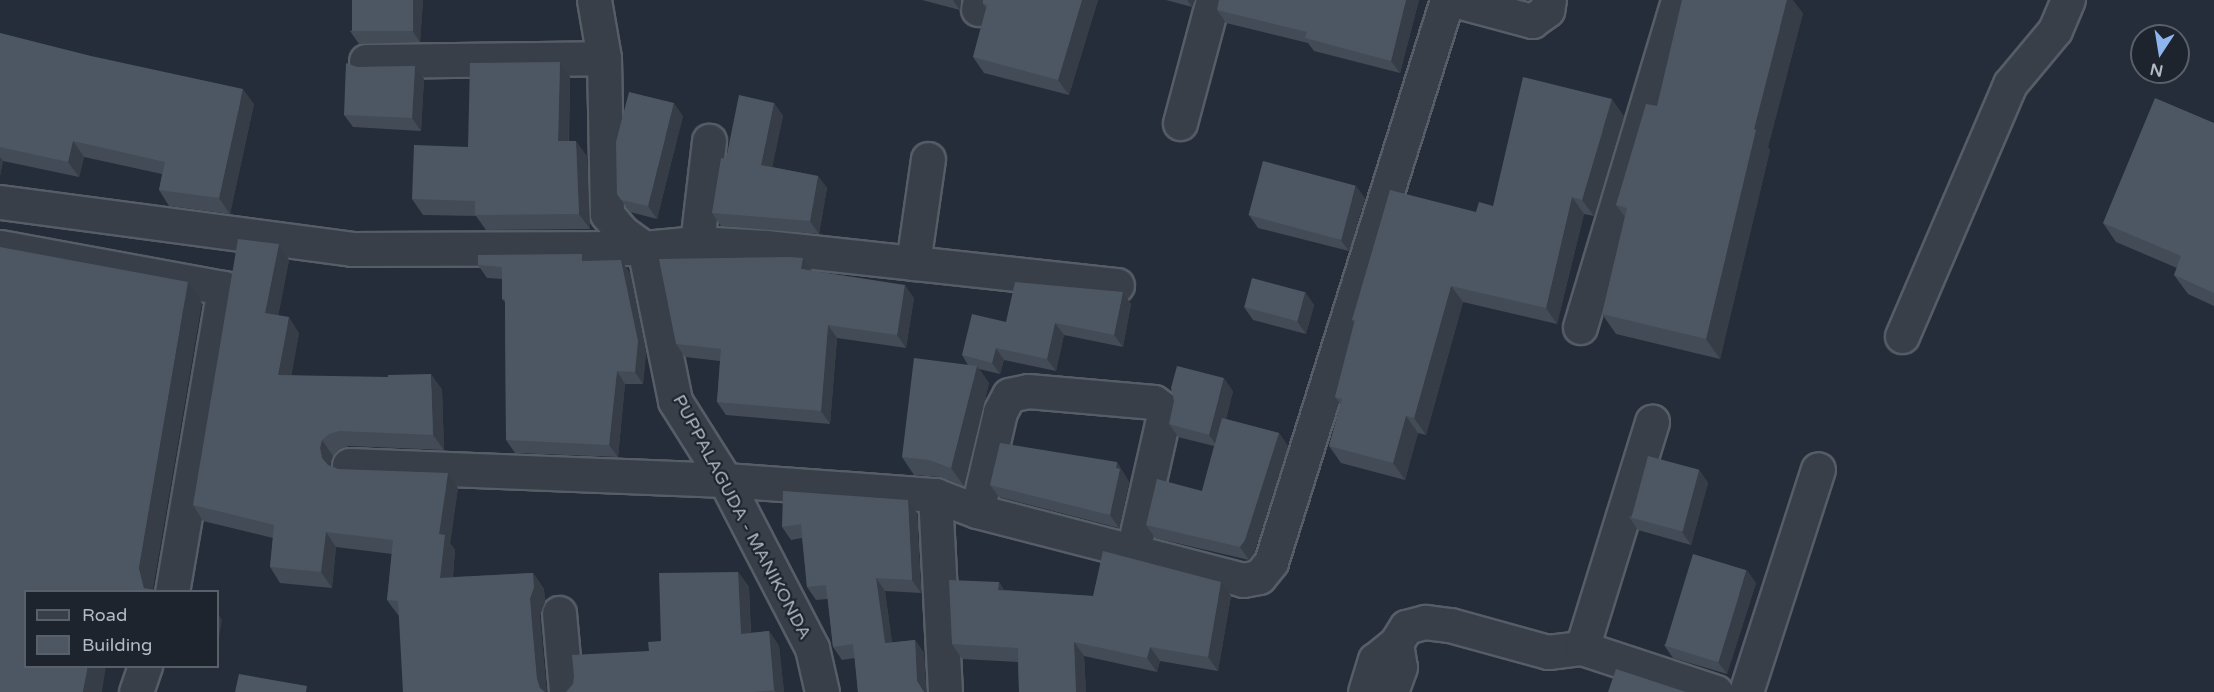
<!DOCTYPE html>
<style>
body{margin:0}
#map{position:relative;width:2214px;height:692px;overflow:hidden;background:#242d39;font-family:"Varela Round",sans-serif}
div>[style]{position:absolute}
.roads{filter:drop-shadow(2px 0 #565d67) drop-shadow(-2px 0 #565d67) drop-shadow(0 2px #565d67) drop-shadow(0 -2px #565d67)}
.minor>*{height:33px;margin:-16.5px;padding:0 16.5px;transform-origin:16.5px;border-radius:16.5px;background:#383f49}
.wall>*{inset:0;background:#424b56}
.shaded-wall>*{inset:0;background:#363d46}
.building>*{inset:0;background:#4d5764;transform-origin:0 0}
span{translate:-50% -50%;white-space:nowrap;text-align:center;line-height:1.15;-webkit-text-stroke:4.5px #1d242e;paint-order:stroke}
.street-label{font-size:18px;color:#b3bac5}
.legend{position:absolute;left:24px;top:590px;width:195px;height:78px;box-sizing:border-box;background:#1d242e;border:2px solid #59606a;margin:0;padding:8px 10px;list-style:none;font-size:18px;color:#b3bac5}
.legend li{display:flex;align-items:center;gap:12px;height:30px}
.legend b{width:30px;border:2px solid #59606a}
.north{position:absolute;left:2130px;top:24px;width:60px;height:60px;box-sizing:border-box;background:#1d242e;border:2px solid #59606a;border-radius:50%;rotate:192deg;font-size:16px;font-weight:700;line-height:24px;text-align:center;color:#b3bac5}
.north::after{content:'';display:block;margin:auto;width:21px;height:27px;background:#8fb5ee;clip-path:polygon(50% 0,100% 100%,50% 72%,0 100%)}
</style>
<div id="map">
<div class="roads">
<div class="minor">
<div style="left:594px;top:0;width:59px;rotate:80.2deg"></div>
<div style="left:604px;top:58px;width:156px;rotate:88.9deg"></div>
<div style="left:607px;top:214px;width:23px;rotate:50deg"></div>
<div style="left:622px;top:232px;width:27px;rotate:36deg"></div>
<div style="left:644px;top:248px;width:156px;rotate:78.5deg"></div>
<div style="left:675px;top:401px;width:93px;rotate:57.7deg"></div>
<div style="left:725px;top:480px;width:189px;rotate:62.6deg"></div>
<div style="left:812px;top:648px;width:45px;rotate:77.2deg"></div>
<div style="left:1454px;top:0;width:81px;rotate:15.1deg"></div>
<div style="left:1532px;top:21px;width:19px;rotate:-36deg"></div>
<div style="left:1547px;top:10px;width:10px;rotate:-79deg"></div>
<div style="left:978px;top:9px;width:9px;rotate:-77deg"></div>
<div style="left:366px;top:61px;width:238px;rotate:-0.7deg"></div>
<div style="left:1180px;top:123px;width:127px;rotate:-75deg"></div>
<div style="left:0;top:202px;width:355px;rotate:7.6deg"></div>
<div style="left:352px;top:249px;width:292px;rotate:-0.2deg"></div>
<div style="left:644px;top:248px;width:53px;rotate:-5.4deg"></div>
<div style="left:697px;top:243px;width:69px;rotate:3.3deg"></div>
<div style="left:766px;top:247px;width:353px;rotate:6.2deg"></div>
<div style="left:697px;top:243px;width:103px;rotate:-83.3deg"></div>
<div style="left:0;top:247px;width:228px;rotate:10.4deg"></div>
<div style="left:224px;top:288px;width:308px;rotate:99.7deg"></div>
<div style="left:913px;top:263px;width:105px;rotate:-81.8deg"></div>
<div style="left:1580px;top:327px;width:341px;rotate:-73.3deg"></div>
<div style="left:1902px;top:336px;width:274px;rotate:-66.8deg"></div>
<div style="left:2010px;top:84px;width:70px;rotate:-50.2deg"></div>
<div style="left:2055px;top:30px;width:33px;rotate:-67deg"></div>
<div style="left:349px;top:465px;width:376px;rotate:2.3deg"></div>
<div style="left:725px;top:480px;width:211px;rotate:4.1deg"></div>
<div style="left:935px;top:495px;width:45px;rotate:20.9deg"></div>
<div style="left:977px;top:511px;width:275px;rotate:14.5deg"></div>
<div style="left:1243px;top:580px;width:16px;rotate:-11deg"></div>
<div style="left:1259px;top:577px;width:19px;rotate:-51deg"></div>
<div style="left:1271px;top:562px;width:589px;rotate:-72.61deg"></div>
<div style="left:935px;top:495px;width:197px;rotate:87.1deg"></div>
<div style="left:977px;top:511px;width:102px;rotate:-76.9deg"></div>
<div style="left:1000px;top:412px;width:19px;rotate:-62deg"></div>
<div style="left:1009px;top:395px;width:19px;rotate:-12deg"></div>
<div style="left:1028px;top:391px;width:126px;rotate:5deg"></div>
<div style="left:1154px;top:402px;width:14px;rotate:36deg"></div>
<div style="left:1165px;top:410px;width:145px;rotate:102.8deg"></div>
<div style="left:559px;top:613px;width:79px;rotate:84.9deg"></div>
<div style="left:1396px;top:643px;width:19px;rotate:-58deg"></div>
<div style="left:1406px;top:627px;width:20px;rotate:-15deg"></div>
<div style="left:1425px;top:622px;width:25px;rotate:7deg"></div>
<div style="left:1450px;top:625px;width:102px;rotate:15.4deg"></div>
<div style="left:1548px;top:652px;width:34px;rotate:-7deg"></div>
<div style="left:1582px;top:648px;width:237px;rotate:-72.8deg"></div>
<div style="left:1582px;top:648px;width:141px;rotate:18.2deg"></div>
<div style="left:136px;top:692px;width:28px;rotate:-71deg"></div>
<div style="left:1365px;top:692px;width:34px;rotate:-73deg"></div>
<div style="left:1375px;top:660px;width:27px;rotate:-39deg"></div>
<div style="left:1396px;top:643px;width:24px;rotate:81deg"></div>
<div style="left:1400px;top:667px;width:27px;rotate:110deg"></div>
<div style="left:1746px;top:692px;width:234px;rotate:-72.1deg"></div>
</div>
</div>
<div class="wall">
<div style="clip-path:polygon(423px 0,420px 42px,359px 44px,350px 31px)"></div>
<div style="clip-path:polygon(922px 0,961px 0,960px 10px)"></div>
<div style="clip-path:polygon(983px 0,1098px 0,1069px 95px,984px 73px,973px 57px,986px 8px,983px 4px)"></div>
<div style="clip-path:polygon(1166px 0,1195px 0,1192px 7px)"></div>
<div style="clip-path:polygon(1219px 0,1419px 0,1400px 73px,1314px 51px,1308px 43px,1226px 23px,1217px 10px)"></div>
<div style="clip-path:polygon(1803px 13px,1768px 147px,1770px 150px,1720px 359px,1616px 334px,1602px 314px,1625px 217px,1616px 205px,1657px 106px)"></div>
<div style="clip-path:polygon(0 33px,254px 104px,230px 214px,169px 206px,159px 190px,162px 174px,84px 157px,79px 177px,3px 161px,0 176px)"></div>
<div style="clip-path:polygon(560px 62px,570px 77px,569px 141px,587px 156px,590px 229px,486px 230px,476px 216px,423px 215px,412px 199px,468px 147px)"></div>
<div style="clip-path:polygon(415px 66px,424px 79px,421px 131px,353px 127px,344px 115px,357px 67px)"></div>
<div style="clip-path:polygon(774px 103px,783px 116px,772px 167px,818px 176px,827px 188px,819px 234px,721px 226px,712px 213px,726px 159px)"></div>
<div style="clip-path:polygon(683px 116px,657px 219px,630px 212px,617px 194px)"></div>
<div style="clip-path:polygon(1624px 116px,1594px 216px,1584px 214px,1557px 324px,1463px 302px,1426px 435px,1418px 433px,1405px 480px,1341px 463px,1329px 446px,1341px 405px,1335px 397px,1354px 323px,1352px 320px,1476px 212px,1493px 206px)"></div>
<div style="clip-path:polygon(2214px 123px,2214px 306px,2188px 294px,2174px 275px,2177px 268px,2116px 242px,2103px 223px)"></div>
<div style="clip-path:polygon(1365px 198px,1349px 251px,1258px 228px,1249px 215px)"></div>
<div style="clip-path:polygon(279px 244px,289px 260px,278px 316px,299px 333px,291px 375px,442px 389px,444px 450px,349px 446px,340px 449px,333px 456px,330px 464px,331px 466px,338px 469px,458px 488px,450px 543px,455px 550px,453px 577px,533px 573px,544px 589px,545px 602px,540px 615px,398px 615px,387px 600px,392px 554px,336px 547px,332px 588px,280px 583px,270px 567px,273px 538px,203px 521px,193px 505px)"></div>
<div style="clip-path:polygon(587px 261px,630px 273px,646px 353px,643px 384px,625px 384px,618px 457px,515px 453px,506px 440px,505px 302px,502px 299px,502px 279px,487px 278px,478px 265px)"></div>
<div style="clip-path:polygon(812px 271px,914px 298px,906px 348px,837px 338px,830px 424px,726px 415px,717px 402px,720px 361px,685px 357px,676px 344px)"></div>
<div style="clip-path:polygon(1305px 292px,1314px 305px,1306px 334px,1253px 320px,1244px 307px)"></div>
<div style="clip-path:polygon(1131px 304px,1123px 347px,1064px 335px,1056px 371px,1004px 360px,1000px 374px,979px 369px,989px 383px,964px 486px,941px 477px,914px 475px,902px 457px,968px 365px,962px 355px,1006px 322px)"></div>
<div style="clip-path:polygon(1233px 391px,1226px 419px,1279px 433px,1288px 446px,1254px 553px,1249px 560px,1155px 538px,1146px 525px,1202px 491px,1214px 446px,1178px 437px,1169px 424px)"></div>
<div style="clip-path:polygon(1117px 462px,1129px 482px,1119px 528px,999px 497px,990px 485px)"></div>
<div style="clip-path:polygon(1699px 470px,1708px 483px,1691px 545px,1638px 530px,1629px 517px)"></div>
<div style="clip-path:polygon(908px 500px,917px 513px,921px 593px,885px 591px,892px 643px,915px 640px,924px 653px,926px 692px,858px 692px,855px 658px,842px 660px,833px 647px,828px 599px,816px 600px,807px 587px,802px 538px,791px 540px,782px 527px)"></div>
<div style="clip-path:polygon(738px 572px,749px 587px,751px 633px,769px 631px,779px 646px,784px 692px,566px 692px,649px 651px)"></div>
<div style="clip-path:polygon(999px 582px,1004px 590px,1093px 596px,1231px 596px,1218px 671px,1160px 661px,1157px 672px,1084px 656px,1086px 692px,1019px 692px,1018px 662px,962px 659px,952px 644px)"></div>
<div style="clip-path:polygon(1756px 583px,1727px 674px,1673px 658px,1664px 645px)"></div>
</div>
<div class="shaded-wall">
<div style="clip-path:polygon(413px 0,423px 0,420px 42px,411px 29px)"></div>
<div style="clip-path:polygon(953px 0,961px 0,960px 10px)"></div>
<div style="clip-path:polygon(1082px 0,1098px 0,1069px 95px,1058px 80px)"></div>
<div style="clip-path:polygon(1187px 0,1195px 0,1192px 7px)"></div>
<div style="clip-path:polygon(1406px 0,1419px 0,1400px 73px,1391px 61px)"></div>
<div style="clip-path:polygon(1787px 0,1793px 0,1803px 13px,1768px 147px,1770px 150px,1720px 359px,1706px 339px,1754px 129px)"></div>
<div style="clip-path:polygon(560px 62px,570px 77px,568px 157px,558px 141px)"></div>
<div style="clip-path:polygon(415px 66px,424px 79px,421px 131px,412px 118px)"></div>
<div style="clip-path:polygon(243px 89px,254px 104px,230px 214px,219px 198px)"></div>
<div style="clip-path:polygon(1612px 99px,1624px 116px,1594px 216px,1582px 200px)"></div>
<div style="clip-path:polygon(674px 103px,683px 116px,657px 219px,648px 206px)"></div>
<div style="clip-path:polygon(774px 103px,783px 116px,770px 178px,761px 165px)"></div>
<div style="clip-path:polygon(73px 141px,84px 157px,79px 177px,68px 162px)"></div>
<div style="clip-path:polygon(576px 141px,587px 156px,590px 229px,579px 214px)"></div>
<div style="clip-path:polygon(0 157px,3px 161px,0 176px)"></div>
<div style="clip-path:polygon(818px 176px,827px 188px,819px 234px,810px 221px)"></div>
<div style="clip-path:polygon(1356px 186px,1365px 198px,1349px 251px,1340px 239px)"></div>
<div style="clip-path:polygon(1572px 197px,1584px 214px,1557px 324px,1546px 308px)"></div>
<div style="clip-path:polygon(279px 244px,289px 260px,276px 328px,265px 313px)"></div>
<div style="clip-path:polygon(803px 258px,812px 271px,801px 269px)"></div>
<div style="clip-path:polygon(621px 260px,630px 273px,646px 353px,643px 384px,635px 372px)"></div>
<div style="clip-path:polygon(188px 282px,202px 303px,153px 589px,144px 588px,139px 568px)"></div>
<div style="clip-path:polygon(905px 285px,914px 298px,906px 348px,897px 335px)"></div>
<div style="clip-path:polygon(1451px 286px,1463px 302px,1426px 435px,1414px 418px)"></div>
<div style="clip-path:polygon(1123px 292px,1131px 304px,1123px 347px,1114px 335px)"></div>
<div style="clip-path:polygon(1305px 292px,1314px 305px,1306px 334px,1297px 321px)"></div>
<div style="clip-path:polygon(289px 317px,299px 333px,289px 390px,278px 375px)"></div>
<div style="clip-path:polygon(1055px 323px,1064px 335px,1056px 371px,1047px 359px)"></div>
<div style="clip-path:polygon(828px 325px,837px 338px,830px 424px,821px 411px)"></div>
<div style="clip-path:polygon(996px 348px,1004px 360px,1000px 374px,992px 363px)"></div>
<div style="clip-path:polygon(977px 366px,989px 383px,964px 486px,951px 468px)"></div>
<div style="clip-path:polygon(617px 371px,625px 384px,618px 457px,609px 445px)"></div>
<div style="clip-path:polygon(431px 374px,442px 389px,444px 450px,433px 435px)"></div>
<div style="clip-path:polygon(1224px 378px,1233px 391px,1218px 447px,1209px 435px)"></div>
<div style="clip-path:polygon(1406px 416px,1418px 433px,1405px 480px,1393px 463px)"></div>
<div style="clip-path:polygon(1279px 433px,1288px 446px,1254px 553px,1249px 560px,1240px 547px)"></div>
<div style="clip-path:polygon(322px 440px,333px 456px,330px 464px,332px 473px,322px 458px,320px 448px)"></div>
<div style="clip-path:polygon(1117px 462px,1129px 482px,1119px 528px,1110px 515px)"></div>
<div style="clip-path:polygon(1699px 470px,1708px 483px,1691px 545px,1682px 532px)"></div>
<div style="clip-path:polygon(448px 473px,458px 488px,450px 543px,455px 550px,451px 593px,440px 578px,439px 534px)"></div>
<div style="clip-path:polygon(908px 500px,917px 513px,921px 593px,912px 580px)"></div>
<div style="clip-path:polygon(326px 532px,336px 547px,332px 588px,321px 572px)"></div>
<div style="clip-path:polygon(1747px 570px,1756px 583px,1727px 674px,1718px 662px)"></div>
<div style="clip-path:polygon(738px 572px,749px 587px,751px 649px,741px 634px)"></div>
<div style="clip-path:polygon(533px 573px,544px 589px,545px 602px,540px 615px,547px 692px,543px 692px,540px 688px,537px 678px,530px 599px)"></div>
<div style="clip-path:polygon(876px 578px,885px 591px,894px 656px,885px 643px)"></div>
<div style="clip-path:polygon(999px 582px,1009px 597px,998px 590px)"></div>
<div style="clip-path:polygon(1221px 582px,1231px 596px,1218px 671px,1208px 657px)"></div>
<div style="clip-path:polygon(218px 614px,222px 620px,218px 643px)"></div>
<div style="clip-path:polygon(769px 631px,779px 646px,784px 692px,776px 692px,774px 690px)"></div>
<div style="clip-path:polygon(915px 640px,924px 653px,926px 692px,924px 692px,917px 681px)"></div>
<div style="clip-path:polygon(1074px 642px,1084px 656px,1086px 692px,1076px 692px)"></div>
<div style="clip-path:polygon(1150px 647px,1160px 661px,1157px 672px,1147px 658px)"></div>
<div style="clip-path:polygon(88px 666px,106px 666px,102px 692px,83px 692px)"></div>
</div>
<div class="building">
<div style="left:352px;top:0;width:61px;height:31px"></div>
<div style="clip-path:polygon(983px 0,1082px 0,1058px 80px,973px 57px,987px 5px,983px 4px)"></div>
<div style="clip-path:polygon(1219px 0,1406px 0,1391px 61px,1305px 38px,1307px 32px,1217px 10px)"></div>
<div style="clip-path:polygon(1682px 0,1787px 0,1754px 129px,1756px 130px,1706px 339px,1602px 314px,1627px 208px,1616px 205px,1646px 104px,1657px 106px)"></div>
<div style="clip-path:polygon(0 33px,91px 56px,243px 89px,219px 198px,159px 190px,165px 162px,73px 141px,68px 162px,0 147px)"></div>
<div style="clip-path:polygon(560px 62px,558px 141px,576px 141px,579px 214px,475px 215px,475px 201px,412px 199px,414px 145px,468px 147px,470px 63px)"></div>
<div style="clip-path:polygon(346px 63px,357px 67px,415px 66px,412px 118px,344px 115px)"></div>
<div style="clip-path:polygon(1523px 77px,1612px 99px,1582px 200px,1572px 197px,1546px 308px,1451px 286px,1414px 418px,1406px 416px,1393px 463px,1329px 446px,1342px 399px,1335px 397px,1355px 320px,1352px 320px,1390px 190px,1476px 212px,1479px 202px,1493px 206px)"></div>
<div style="clip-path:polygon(629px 92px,674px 103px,648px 206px,621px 200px,617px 194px,616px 142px)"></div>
<div style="clip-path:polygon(739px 95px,774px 103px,761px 165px,818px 176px,810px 221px,712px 213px,721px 158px,726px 159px)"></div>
<div style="clip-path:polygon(2155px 98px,2214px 123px,2214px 293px,2174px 275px,2181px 256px,2103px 223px)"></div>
<div style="left:1263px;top:161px;width:96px;height:56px;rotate:15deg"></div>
<div style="clip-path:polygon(238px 239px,279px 244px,265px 313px,289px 317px,278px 375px,388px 377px,388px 375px,431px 374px,433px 435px,339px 431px,329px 434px,322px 440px,320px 448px,322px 458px,328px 465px,338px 469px,448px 473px,439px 534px,445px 535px,440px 578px,533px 573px,534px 587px,530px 599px,537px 678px,540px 688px,545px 692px,403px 692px,398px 601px,387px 600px,393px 540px,326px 532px,321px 572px,270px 567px,274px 525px,193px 505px)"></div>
<div style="clip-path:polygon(0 247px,188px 282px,139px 568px,144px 588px,164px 591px,26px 591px,26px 666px,88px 666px,83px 692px,0 692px)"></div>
<div style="clip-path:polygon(582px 254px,582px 261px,621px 260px,638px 341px,635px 372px,617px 371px,609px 445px,506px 440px,505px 299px,502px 299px,502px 267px,478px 265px,478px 255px)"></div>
<div style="clip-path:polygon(789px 257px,803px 258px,801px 269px,905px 285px,897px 335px,828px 325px,821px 411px,717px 402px,721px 349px,676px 344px,659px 259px)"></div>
<div style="left:1252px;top:278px;width:55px;height:30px;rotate:15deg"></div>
<div style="clip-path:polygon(1015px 282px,1123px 292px,1114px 335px,1055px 323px,1047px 359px,996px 348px,992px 363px,962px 355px,972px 314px,1006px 322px)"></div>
<div style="clip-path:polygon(914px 358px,977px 366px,951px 468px,929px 460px,902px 457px)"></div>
<div style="clip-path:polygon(1177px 366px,1224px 378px,1209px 435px,1169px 424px,1174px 401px,1171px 388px)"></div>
<div style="clip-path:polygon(1222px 418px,1279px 433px,1245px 540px,1240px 547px,1146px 525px,1157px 479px,1202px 491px)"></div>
<div style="clip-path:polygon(1000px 443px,1117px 462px,1116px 468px,1120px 469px,1110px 515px,990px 485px)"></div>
<div style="left:1648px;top:456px;width:53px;height:64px;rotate:15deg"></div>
<div style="clip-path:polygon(783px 491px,908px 500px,912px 580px,876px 578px,885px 643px,915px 640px,917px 681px,924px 692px,858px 692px,853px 644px,833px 647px,826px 585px,807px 587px,801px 524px,782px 527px)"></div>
<div style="clip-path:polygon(1103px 551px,1221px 582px,1208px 657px,1150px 647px,1147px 658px,1074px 642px,1076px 692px,1019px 692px,1018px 648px,952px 644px,949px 580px,999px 582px,998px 590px,1093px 596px)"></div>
<div style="left:1693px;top:554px;width:56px;height:96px;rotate:17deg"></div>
<div style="clip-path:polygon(738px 572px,741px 634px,769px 631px,774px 690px,753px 692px,566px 692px,573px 684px,574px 676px,572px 655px,649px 651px,648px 642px,661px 641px,659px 573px)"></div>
<div style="clip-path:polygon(1616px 669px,1686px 692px,1608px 692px)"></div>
<div style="clip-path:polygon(239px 674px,307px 686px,306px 692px,235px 692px)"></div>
</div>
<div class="street-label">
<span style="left:742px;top:517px;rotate:62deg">PUPPALAGUDA - MANIKONDA</span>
</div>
<ul class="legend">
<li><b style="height:8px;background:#383f49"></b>Road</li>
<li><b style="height:16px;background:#4d5764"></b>Building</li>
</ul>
<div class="north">N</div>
</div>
